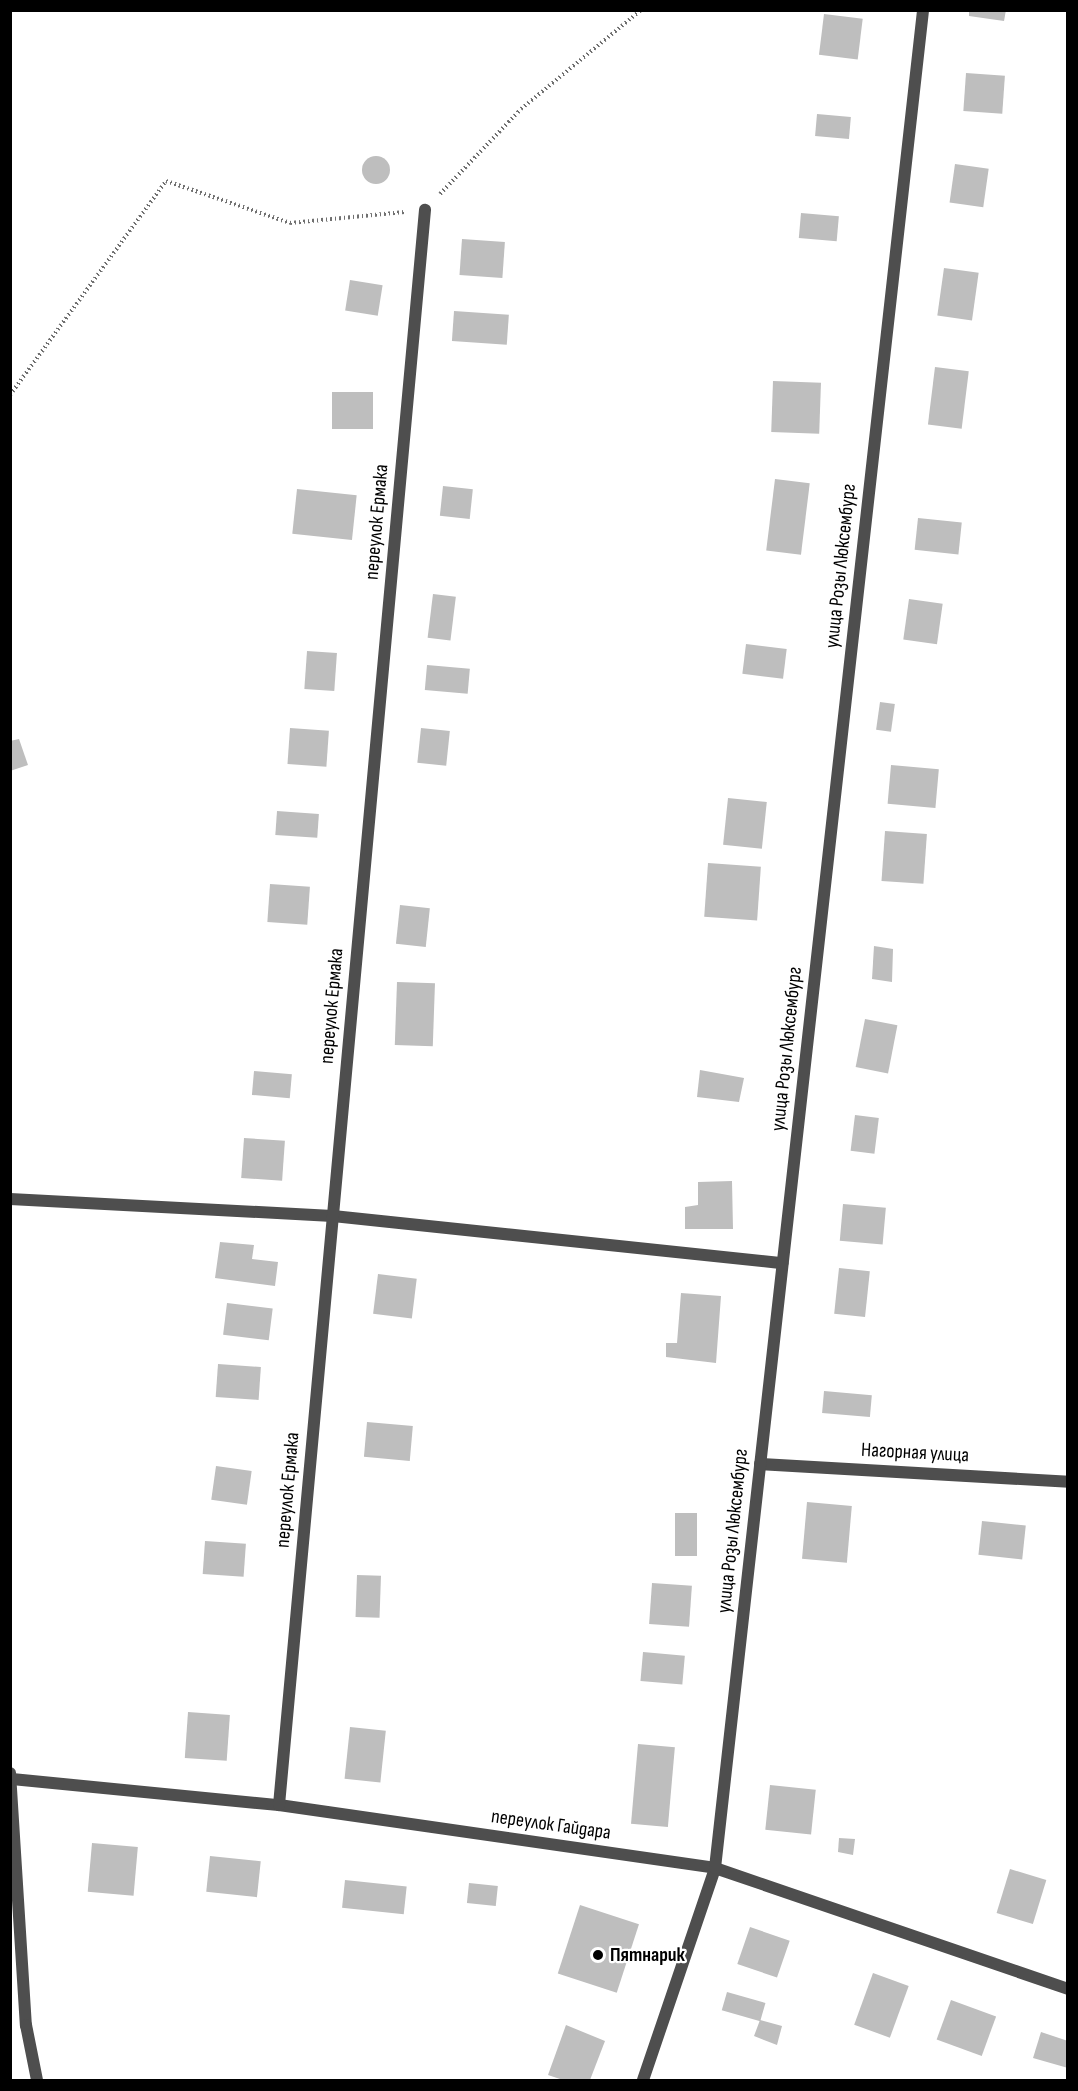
<!DOCTYPE html>
<meta charset="utf-8">
<style>
body{margin:0}
#map{position:relative;width:1078px;height:2091px;overflow:hidden;background:#fff;font-family:"Sofia Sans Condensed",sans-serif}
div>[style]{position:absolute}
.building>*{inset:0;background:#bebebe;transform-origin:0 0}
.round{border-radius:50%}
.path>*{height:4px;margin-top:-2px;transform-origin:0;background:repeating-linear-gradient(90deg,#707070 0 1.5px,transparent 0 4.5px)}
.street>*{height:12px;margin:-6px;padding:0 6px;transform-origin:6px;border-radius:6px;background:#4e4e4e}
.dots>*{width:16px;height:16px;translate:-50% -50%;box-sizing:border-box;border:3px solid #fff;border-radius:50%}
span{translate:-50% -50%;white-space:nowrap;text-align:center;line-height:1.15;-webkit-text-stroke:4.5px #fff;paint-order:stroke}
.street-label{font-size:20px;color:#000}
.poi-label{font-size:20px;color:#000;font-weight:700}
.left{translate:0 -50%;text-align:left}
.frame{position:absolute;inset:0;border:12px solid #000;pointer-events:none}
</style>
<div id="map">
<div class="building">
<div style="clip-path:polygon(969px 10px,1006px 10px,1004px 21px,969px 16px)"></div>
<div style="left:824px;top:14px;width:39px;height:41px;rotate:7deg"></div>
<div style="left:966px;top:73px;width:39px;height:38px;rotate:4deg"></div>
<div style="left:817px;top:114px;width:34px;height:22px;rotate:5deg"></div>
<div class="round" style="left:362px;top:156px;width:28px;height:28px"></div>
<div style="left:955px;top:164px;width:34px;height:39px;rotate:8deg"></div>
<div style="left:801px;top:213px;width:38px;height:25px;rotate:5deg"></div>
<div style="left:462px;top:239px;width:43px;height:36px;rotate:4deg"></div>
<div style="left:944px;top:268px;width:35px;height:48px;rotate:8deg"></div>
<div style="left:350px;top:280px;width:33px;height:31px;rotate:9deg"></div>
<div style="left:454px;top:311px;width:55px;height:30px;rotate:4deg"></div>
<div style="left:935px;top:367px;width:34px;height:58px;rotate:7deg"></div>
<div style="left:773px;top:381px;width:48px;height:51px;rotate:2deg"></div>
<div style="left:332px;top:392px;width:41px;height:37px"></div>
<div style="left:775px;top:479px;width:35px;height:72px;rotate:7deg"></div>
<div style="left:443px;top:486px;width:30px;height:30px;rotate:6deg"></div>
<div style="left:297px;top:489px;width:60px;height:45px;rotate:6deg"></div>
<div style="left:918px;top:518px;width:44px;height:32px;rotate:6deg"></div>
<div style="left:433px;top:594px;width:23px;height:44px;rotate:7deg"></div>
<div style="left:909px;top:599px;width:34px;height:41px;rotate:8deg"></div>
<div style="left:746px;top:644px;width:41px;height:30px;rotate:7deg"></div>
<div style="left:307px;top:651px;width:30px;height:38px;rotate:4deg"></div>
<div style="left:427px;top:665px;width:43px;height:25px;rotate:5deg"></div>
<div style="left:880px;top:702px;width:15px;height:28px;rotate:8deg"></div>
<div style="left:290px;top:728px;width:39px;height:36px;rotate:4deg"></div>
<div style="left:421px;top:728px;width:29px;height:35px;rotate:6deg"></div>
<div style="clip-path:polygon(19px 739px,28px 765px,10px 771px,10px 741px)"></div>
<div style="left:891px;top:765px;width:48px;height:39px;rotate:5deg"></div>
<div style="left:728px;top:798px;width:39px;height:47px;rotate:6deg"></div>
<div style="left:277px;top:811px;width:42px;height:24px;rotate:4deg"></div>
<div style="left:885px;top:831px;width:42px;height:50px;rotate:4deg"></div>
<div style="left:708px;top:863px;width:53px;height:54px;rotate:4deg"></div>
<div style="left:270px;top:884px;width:40px;height:38px;rotate:4deg"></div>
<div style="left:400px;top:905px;width:30px;height:39px;rotate:6deg"></div>
<div style="clip-path:polygon(874px 946px,893px 949px,892px 982px,872px 979px)"></div>
<div style="left:397px;top:982px;width:38px;height:63px;rotate:2deg"></div>
<div style="left:865px;top:1019px;width:33px;height:49px;rotate:11deg"></div>
<div style="clip-path:polygon(700px 1070px,744px 1078px,739px 1102px,697px 1097px)"></div>
<div style="left:254px;top:1071px;width:38px;height:24px;rotate:5deg"></div>
<div style="left:855px;top:1115px;width:24px;height:36px;rotate:7deg"></div>
<div style="left:244px;top:1138px;width:41px;height:40px;rotate:4deg"></div>
<div style="clip-path:polygon(732px 1181px,733px 1229px,685px 1229px,685px 1207px,698px 1205px,698px 1182px)"></div>
<div style="left:843px;top:1204px;width:43px;height:37px;rotate:5deg"></div>
<div style="clip-path:polygon(220px 1242px,254px 1245px,252px 1259px,278px 1262px,275px 1286px,215px 1278px)"></div>
<div style="left:839px;top:1268px;width:31px;height:46px;rotate:6deg"></div>
<div style="left:378px;top:1274px;width:39px;height:40px;rotate:7deg"></div>
<div style="clip-path:polygon(681px 1293px,721px 1296px,716px 1363px,666px 1357px,666px 1343px,677px 1343px)"></div>
<div style="left:227px;top:1303px;width:46px;height:32px;rotate:7deg"></div>
<div style="left:218px;top:1364px;width:43px;height:33px;rotate:4deg"></div>
<div style="left:824px;top:1391px;width:48px;height:22px;rotate:5deg"></div>
<div style="left:367px;top:1422px;width:46px;height:35px;rotate:5deg"></div>
<div style="left:216px;top:1466px;width:36px;height:34px;rotate:8deg"></div>
<div style="left:807px;top:1502px;width:45px;height:57px;rotate:5deg"></div>
<div style="left:697px;top:1513px;width:43px;height:22px;rotate:90deg"></div>
<div style="left:982px;top:1521px;width:44px;height:34px;rotate:6deg"></div>
<div style="left:205px;top:1541px;width:41px;height:33px;rotate:4deg"></div>
<div style="left:357px;top:1575px;width:24px;height:42px;rotate:2deg"></div>
<div style="left:652px;top:1583px;width:40px;height:41px;rotate:4deg"></div>
<div style="left:643px;top:1652px;width:42px;height:29px;rotate:5deg"></div>
<div style="left:188px;top:1712px;width:42px;height:46px;rotate:4deg"></div>
<div style="left:350px;top:1727px;width:36px;height:52px;rotate:6deg"></div>
<div style="left:638px;top:1744px;width:37px;height:80px;rotate:5deg"></div>
<div style="left:770px;top:1785px;width:46px;height:45px;rotate:6deg"></div>
<div style="clip-path:polygon(839px 1838px,855px 1839px,853px 1855px,838px 1852px)"></div>
<div style="left:92px;top:1843px;width:46px;height:49px;rotate:5deg"></div>
<div style="left:210px;top:1856px;width:51px;height:36px;rotate:6deg"></div>
<div style="left:1010px;top:1869px;width:38px;height:46px;rotate:17deg"></div>
<div style="left:345px;top:1880px;width:62px;height:28px;rotate:6deg"></div>
<div style="left:469px;top:1883px;width:29px;height:20px;rotate:6deg"></div>
<div style="left:580px;top:1905px;width:62px;height:72px;rotate:18deg"></div>
<div style="left:750px;top:1927px;width:42px;height:39px;rotate:19deg"></div>
<div style="left:873px;top:1973px;width:38px;height:55px;rotate:20deg"></div>
<div style="left:727px;top:1992px;width:40px;height:19px;rotate:16deg"></div>
<div style="left:951px;top:2000px;width:48px;height:42px;rotate:20deg"></div>
<div style="clip-path:polygon(760px 2020px,782px 2026px,777px 2045px,754px 2036px)"></div>
<div style="clip-path:polygon(566px 2025px,605px 2041px,590px 2080px,563px 2080px,548px 2075px)"></div>
<div style="clip-path:polygon(1041px 2032px,1068px 2041px,1068px 2068px,1033px 2058px)"></div>
</div>
<div class="path">
<div style="left:440px;top:194px;width:117px;rotate:-46.4deg"></div>
<div style="left:521px;top:109px;width:156px;rotate:-39.5deg"></div>
<div style="left:10px;top:395px;width:265px;rotate:-53.9deg"></div>
<div style="left:166px;top:181px;width:131px;rotate:18.7deg"></div>
<div style="left:290px;top:223px;width:115px;rotate:-5.5deg"></div>
</div>
<div class="street">
<div style="left:10px;top:1199px;width:323px;rotate:3deg"></div>
<div style="left:333px;top:1216px;width:452px;rotate:6deg"></div>
<div style="left:760px;top:1464px;width:309px;rotate:3.3deg"></div>
<div style="left:10px;top:1773px;width:253px;rotate:86.4deg"></div>
<div style="left:26px;top:2025px;width:56px;rotate:78.7deg"></div>
<div style="left:12px;top:1779px;width:268px;rotate:5.6deg"></div>
<div style="left:279px;top:1805px;width:441px;rotate:8.2deg"></div>
<div style="left:715px;top:1868px;width:373px;rotate:18.9deg"></div>
<div style="left:279px;top:1805px;width:1602px;rotate:-84.77deg"></div>
<div style="left:643px;top:2080px;width:224px;rotate:-71.2deg"></div>
<div style="left:715px;top:1868px;width:1870px;rotate:-83.61deg"></div>
</div>
<div class="dots">
<div style="left:598px;top:1955px;background:#000"></div>
</div>
<div class="street-label">
<span style="left:377px;top:522px;rotate:-85deg">переулок Ермака</span>
<span style="left:841px;top:566px;rotate:-84deg">улица Розы Люксембург</span>
<span style="left:332px;top:1006px;rotate:-85deg">переулок Ермака</span>
<span style="left:787px;top:1049px;rotate:-84deg">улица Розы Люксембург</span>
<span style="left:915px;top:1453px;rotate:3deg">Нагорная улица</span>
<span style="left:288px;top:1490px;rotate:-85deg">переулок Ермака</span>
<span style="left:733px;top:1531px;rotate:-84deg">улица Розы Люксембург</span>
<span style="left:551px;top:1825px;rotate:8deg">переулок Гайдара</span>
</div>
<div class="poi-label">
<span class="left" style="left:610px;top:1955px">Пятнарик</span>
</div>
<div class="frame"></div>
</div>
